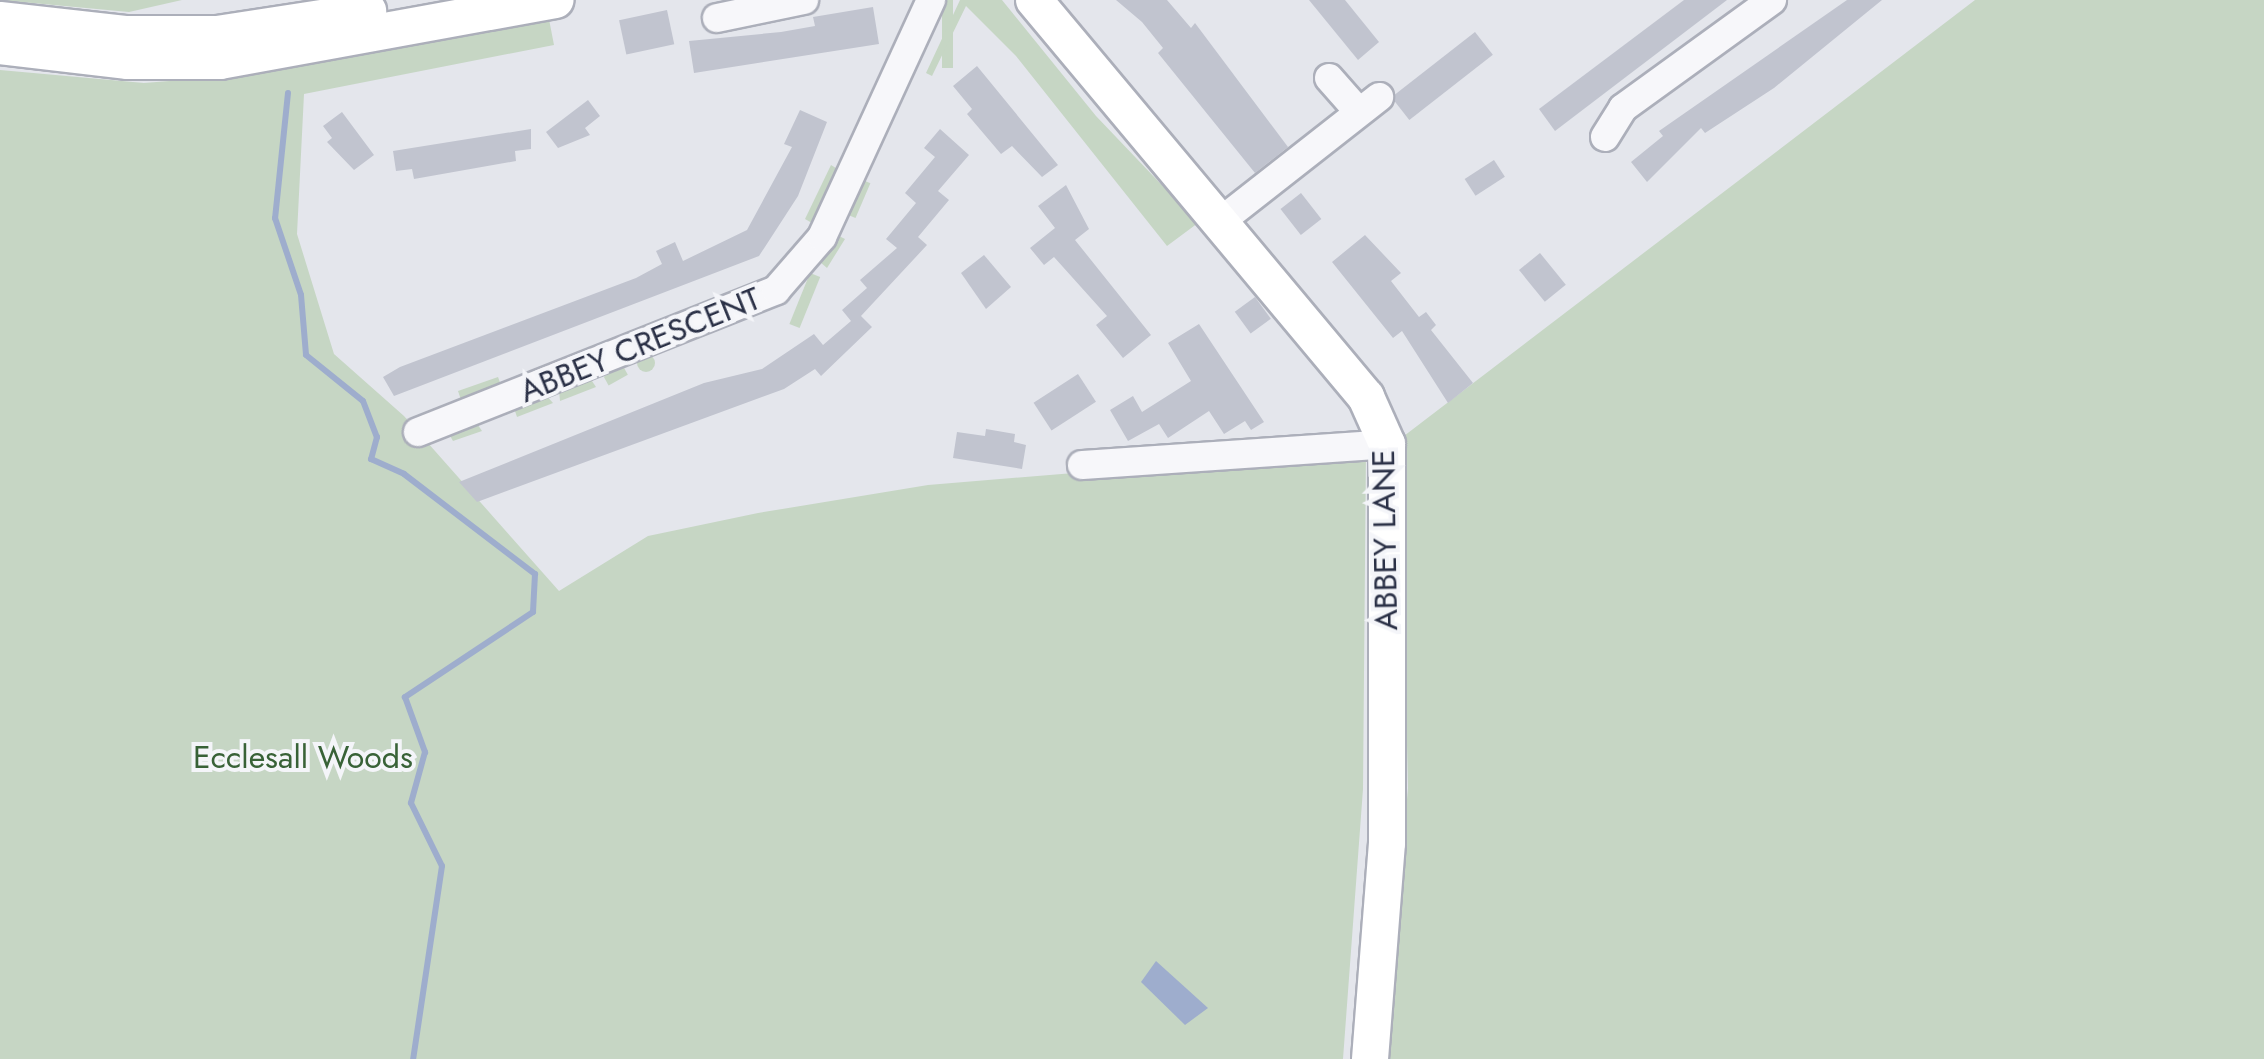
<!DOCTYPE html>
<style>
body{margin:0}
#map{position:relative;width:2264px;height:1059px;overflow:hidden;background:#e4e6ec;font-family:Jost,sans-serif}
div>[style]{position:absolute}
.green>*{inset:0;background:#c6d6c4;transform-origin:0 0}
.round{border-radius:50%}
.water>*{inset:0;background:#9eadcd}
.stream>*{height:6px;margin:-3px;padding:0 3px;transform-origin:3px;border-radius:3px;background:#9eadcd}
.building>*{inset:0;background:#c1c4cf;transform-origin:0 0}
.roads{filter:drop-shadow(2px 0 #acafba) drop-shadow(-2px 0 #acafba) drop-shadow(0 2px #acafba) drop-shadow(0 -2px #acafba)}
.minor>*{height:28px;margin:-14px;padding:0 14px;transform-origin:14px;border-radius:14px;background:#f7f7fa}
.major>*{height:36px;margin:-18px;padding:0 18px;transform-origin:18px;border-radius:18px;background:#fff}
span{translate:-50% -50%;white-space:nowrap;text-align:center;line-height:1.15;-webkit-text-stroke:8px #f4f5f9;paint-order:stroke}
.street-label{font-size:32px;color:#2a3046}
.park-label{font-size:32px;color:#386237}
</style>
<div id="map">
<div class="green">
<div style="clip-path:polygon(0 0,182px 0,129px 12px)"></div>
<div style="left:942px;top:0;width:11px;height:68px"></div>
<div style="clip-path:polygon(960px 0,1002px 0,1096px 116px,1198px 223px,1167px 246px,1016px 56px,966px 6px,932px 76px,926px 73px)"></div>
<div style="clip-path:polygon(1975px 0,2264px 0,2264px 1059px,1384px 1059px,1408px 788px,1400px 439px)"></div>
<div style="clip-path:polygon(548px 14px,554px 45px,304px 94px,297px 234px,334px 354px,404px 416px,559px 591px,648px 536px,758px 513px,928px 485px,1366px 449px,1363px 789px,1343px 1059px,0 1059px,0 70px,144px 83px,245px 75px)"></div>
<div style="clip-path:polygon(831px 165px,839px 170px,812px 223px,805px 219px)"></div>
<div style="left:863px;top:180px;width:8px;height:38px;rotate:23deg"></div>
<div style="clip-path:polygon(835px 234px,845px 239px,827px 268px,820px 262px)"></div>
<div style="left:810px;top:273px;width:11px;height:55px;rotate:22deg"></div>
<div class="round" style="left:637px;top:354px;width:18px;height:18px"></div>
<div style="left:623px;top:366px;width:10px;height:22px;rotate:61deg"></div>
<div style="clip-path:polygon(498px 377px,502px 388px,461px 400px,458px 391px)"></div>
<div style="clip-path:polygon(590px 378px,596px 387px,560px 401px,559px 390px)"></div>
<div style="clip-path:polygon(546px 395px,553px 403px,517px 417px,514px 408px)"></div>
<div style="clip-path:polygon(476px 422px,482px 431px,453px 441px,449px 434px)"></div>
</div>
<div class="water">
<div style="clip-path:polygon(1156px 961px,1208px 1008px,1185px 1025px,1141px 982px)"></div>
</div>
<div class="stream">
<div style="left:288px;top:93px;width:126px;rotate:95.9deg"></div>
<div style="left:275px;top:218px;width:81px;rotate:71.3deg"></div>
<div style="left:301px;top:295px;width:60px;rotate:85.2deg"></div>
<div style="left:306px;top:355px;width:73px;rotate:38.9deg"></div>
<div style="left:363px;top:401px;width:39px;rotate:69deg"></div>
<div style="left:377px;top:437px;width:23px;rotate:105deg"></div>
<div style="left:371px;top:459px;width:36px;rotate:24deg"></div>
<div style="left:404px;top:474px;width:165px;rotate:37.4deg"></div>
<div style="left:535px;top:574px;width:38px;rotate:93deg"></div>
<div style="left:533px;top:612px;width:154px;rotate:146.4deg"></div>
<div style="left:405px;top:697px;width:59px;rotate:70deg"></div>
<div style="left:425px;top:752px;width:53px;rotate:105.4deg"></div>
<div style="left:411px;top:803px;width:70px;rotate:63.8deg"></div>
<div style="left:442px;top:866px;width:195px;rotate:98.5deg"></div>
</div>
<div class="building">
<div style="clip-path:polygon(1116px 0,1167px 0,1191px 28px,1195px 23px,1288px 147px,1255px 173px,1158px 53px,1163px 48px,1142px 22px)"></div>
<div style="clip-path:polygon(1309px 0,1345px 0,1379px 42px,1358px 60px)"></div>
<div style="clip-path:polygon(1684px 0,1727px 0,1555px 131px,1539px 109px)"></div>
<div style="clip-path:polygon(1847px 0,1882px 0,1774px 88px,1705px 133px,1701px 128px,1647px 182px,1631px 162px,1663px 136px,1659px 131px)"></div>
<div style="clip-path:polygon(873px 7px,879px 44px,694px 73px,689px 41px,781px 32px,815px 26px,813px 17px)"></div>
<div style="left:667px;top:10px;width:35px;height:49px;rotate:78deg"></div>
<div style="left:1475px;top:32px;width:29px;height:106px;rotate:52deg"></div>
<div style="clip-path:polygon(977px 66px,1058px 165px,1042px 177px,1012px 146px,1001px 154px,967px 114px,972px 109px,953px 86px)"></div>
<div style="clip-path:polygon(588px 100px,600px 116px,585px 128px,590px 135px,558px 148px,546px 132px)"></div>
<div style="clip-path:polygon(800px 110px,827px 122px,798px 196px,759px 256px,394px 396px,383px 377px,400px 367px,636px 278px,662px 264px,656px 251px,675px 242px,683px 261px,747px 230px,792px 147px,784px 144px)"></div>
<div style="clip-path:polygon(342px 112px,374px 155px,354px 170px,327px 142px,332px 138px,323px 126px)"></div>
<div style="clip-path:polygon(531px 129px,531px 149px,515px 151px,516px 161px,414px 179px,412px 169px,396px 171px,393px 151px)"></div>
<div style="clip-path:polygon(940px 129px,969px 155px,938px 191px,949px 200px,918px 237px,927px 245px,861px 316px,872px 327px,821px 376px,815px 369px,784px 389px,477px 502px,459px 482px,704px 383px,762px 369px,814px 334px,823px 345px,851px 321px,842px 310px,867px 288px,860px 280px,897px 248px,886px 239px,916px 203px,905px 193px,935px 157px,924px 148px)"></div>
<div style="left:1494px;top:160px;width:20px;height:35px;rotate:57deg"></div>
<div style="clip-path:polygon(1066px 185px,1089px 229px,1075px 240px,1151px 335px,1123px 358px,1096px 325px,1107px 316px,1054px 257px,1044px 265px,1030px 248px,1055px 228px,1038px 206px)"></div>
<div style="left:1301px;top:193px;width:33px;height:26px;rotate:52deg"></div>
<div style="clip-path:polygon(1365px 235px,1401px 273px,1391px 281px,1419px 317px,1426px 312px,1436px 325px,1431px 330px,1473px 383px,1448px 403px,1402px 331px,1393px 338px,1332px 262px)"></div>
<div style="left:1540px;top:253px;width:41px;height:27px;rotate:51deg"></div>
<div style="clip-path:polygon(984px 255px,1011px 287px,986px 309px,961px 273px)"></div>
<div style="left:1255px;top:297px;width:27px;height:25px;rotate:54deg"></div>
<div style="clip-path:polygon(1199px 324px,1264px 422px,1251px 430px,1245px 421px,1224px 434px,1209px 411px,1168px 438px,1159px 424px,1128px 441px,1110px 410px,1133px 396px,1142px 412px,1191px 381px,1168px 343px)"></div>
<div style="left:1078px;top:374px;width:33px;height:53px;rotate:57deg"></div>
<div style="clip-path:polygon(986px 429px,1015px 434px,1014px 442px,1026px 445px,1022px 469px,953px 458px,957px 432px,985px 436px)"></div>
</div>
<div class="roads">
<div class="minor">
<div style="left:717px;top:18px;width:89px;rotate:-11.7deg"></div>
<div style="left:1329px;top:78px;width:45px;rotate:48.6deg"></div>
<div style="left:1605px;top:137px;width:34px;rotate:-58deg"></div>
<div style="left:1623px;top:108px;width:184px;rotate:-35.9deg"></div>
<div style="left:1221px;top:221px;width:201px;rotate:-38.1deg"></div>
<div style="left:418px;top:432px;width:385px;rotate:-21.6deg"></div>
<div style="left:776px;top:290px;width:70px;rotate:-49deg"></div>
<div style="left:822px;top:237px;width:261px;rotate:-65.3deg"></div>
<div style="left:1082px;top:465px;width:306px;rotate:-3.9deg"></div>
</div>
<div class="major">
<div style="left:1034px;top:0;width:518px;rotate:50.1deg"></div>
<div style="left:1366px;top:397px;width:51px;rotate:65.9deg"></div>
<div style="left:1387px;top:444px;width:399px;rotate:90deg"></div>
<div style="left:1387px;top:843px;width:217px;rotate:94.5deg"></div>
<div style="left:0;top:20px;width:128px;rotate:6.3deg"></div>
<div style="left:127px;top:34px;width:90px"></div>
<div style="left:217px;top:34px;width:153px;rotate:-8.7deg"></div>
<div style="left:0;top:46px;width:129px;rotate:6.7deg"></div>
<div style="left:128px;top:61px;width:92px"></div>
<div style="left:220px;top:61px;width:341px;rotate:-10.3deg"></div>
</div>
</div>
<div class="street-label">
<span style="left:640px;top:345px;rotate:-22deg">ABBEY CRESCENT</span>
<span style="left:1385px;top:540px;rotate:-91deg">ABBEY LANE</span>
</div>
<div class="park-label">
<span style="left:303px;top:757px">Ecclesall Woods</span>
</div>
</div>
